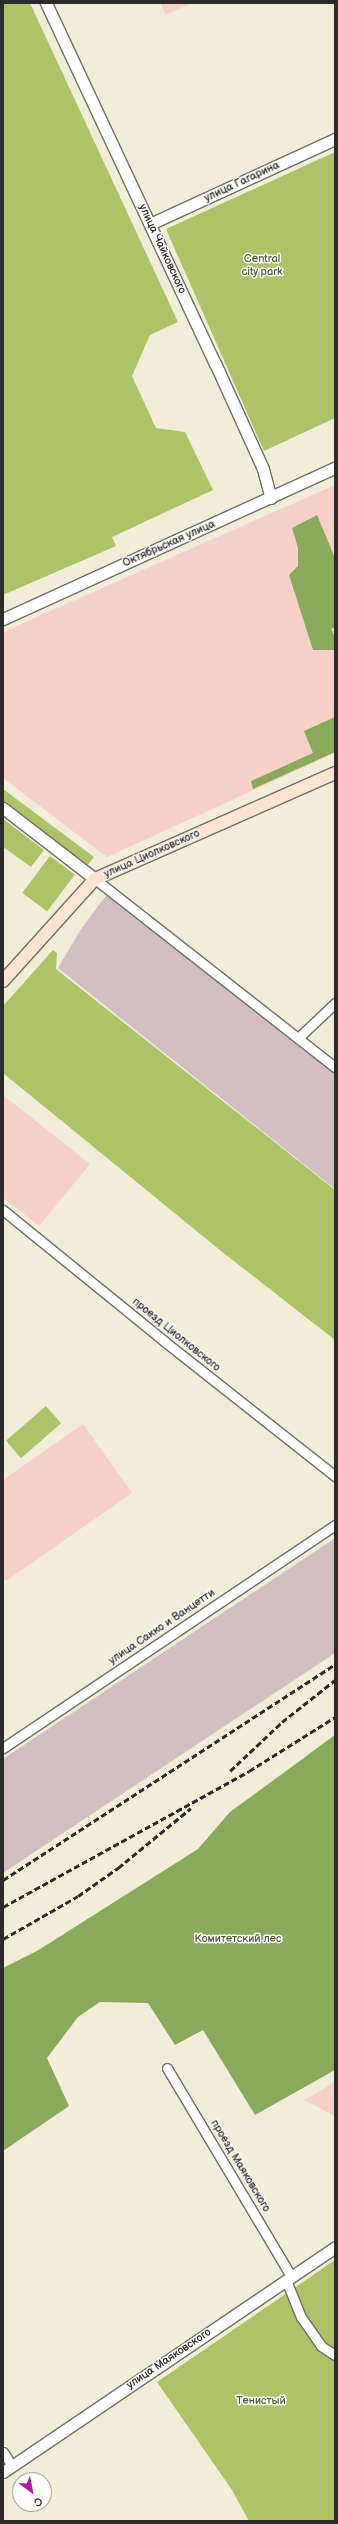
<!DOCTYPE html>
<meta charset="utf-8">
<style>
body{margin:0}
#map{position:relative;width:338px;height:2524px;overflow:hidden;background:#f1edd8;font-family:"Balsamiq Sans",sans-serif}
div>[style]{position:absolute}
.built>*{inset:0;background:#f7d0c9}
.industrial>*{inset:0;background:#d2bec1}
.green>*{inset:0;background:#acc368;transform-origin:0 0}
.forest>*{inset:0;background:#89a95c}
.roads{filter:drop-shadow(1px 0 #706f68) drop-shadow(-1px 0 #706f68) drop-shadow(0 1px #706f68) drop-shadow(0 -1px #706f68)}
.minor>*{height:9px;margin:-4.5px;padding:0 4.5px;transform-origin:4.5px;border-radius:4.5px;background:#fff}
.tertiary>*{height:11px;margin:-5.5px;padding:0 5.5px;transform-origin:5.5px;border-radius:5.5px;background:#fff}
.secondary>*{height:12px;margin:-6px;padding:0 6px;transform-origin:6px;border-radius:6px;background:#fde4d1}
.rail>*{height:2.5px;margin-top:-1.25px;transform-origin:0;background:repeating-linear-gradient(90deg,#2b2b2b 0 6px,transparent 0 9px)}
span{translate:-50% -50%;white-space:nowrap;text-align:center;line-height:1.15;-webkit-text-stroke:3px #fdfcf7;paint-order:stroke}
.street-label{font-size:11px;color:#2b2b2b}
.park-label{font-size:11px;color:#52593d}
.frame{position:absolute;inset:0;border:4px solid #2b2b2b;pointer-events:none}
.north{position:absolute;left:12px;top:2472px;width:40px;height:40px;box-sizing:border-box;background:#fdfcf7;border:1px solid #a9a8a5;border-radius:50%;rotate:148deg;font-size:11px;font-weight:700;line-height:16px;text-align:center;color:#2b2b2b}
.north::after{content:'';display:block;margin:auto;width:14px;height:18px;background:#b5179e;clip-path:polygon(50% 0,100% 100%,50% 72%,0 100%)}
</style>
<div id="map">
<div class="built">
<div style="clip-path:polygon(160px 3px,192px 3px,166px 15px)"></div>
<div style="clip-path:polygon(335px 485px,335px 753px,107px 857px,3px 778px,3px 632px)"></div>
<div style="clip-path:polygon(3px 1095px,90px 1164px,39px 1226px,3px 1198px)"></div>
<div style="clip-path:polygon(83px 1424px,132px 1493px,6px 1581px,3px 1577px,3px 1480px)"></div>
<div style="clip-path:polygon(335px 2082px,335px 2116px,304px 2100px)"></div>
</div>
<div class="industrial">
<div style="clip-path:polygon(108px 893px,335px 1070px,335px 1189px,58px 968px,81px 929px)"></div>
<div style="clip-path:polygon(335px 1538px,335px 1653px,3px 1873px,3px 1759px)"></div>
</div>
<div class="green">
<div style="clip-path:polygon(3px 3px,30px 3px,178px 322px,150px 335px,132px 376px,156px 428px,185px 432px,213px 490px,112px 537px,116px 546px,3px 595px)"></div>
<div style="clip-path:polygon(335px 152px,335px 418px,264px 451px,166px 229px)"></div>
<div style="clip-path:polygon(3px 789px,94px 857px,85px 868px,3px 805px)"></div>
<div style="clip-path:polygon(3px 819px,44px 850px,31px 867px,3px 847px)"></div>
<div style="left:50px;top:856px;width:31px;height:46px;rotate:37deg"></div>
<div style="clip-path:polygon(53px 950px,57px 953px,56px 969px,335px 1190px,335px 1340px,221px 1251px,3px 1073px,3px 1006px)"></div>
<div style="left:46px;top:1406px;width:23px;height:53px;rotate:49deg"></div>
<div style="clip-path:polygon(335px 2260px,335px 2521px,249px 2521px,232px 2490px,157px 2382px)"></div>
</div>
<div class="forest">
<div style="clip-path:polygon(317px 515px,335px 558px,335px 627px,331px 629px,335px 637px,335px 650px,313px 650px,289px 575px,298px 566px,298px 548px,292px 528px)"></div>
<div style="clip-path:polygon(335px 717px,335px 752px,253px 789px,251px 781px,313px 753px,304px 731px)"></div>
<div style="clip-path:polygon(335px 1735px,335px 2070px,255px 2115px,203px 2030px,175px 2045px,148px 2003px,100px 2002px,78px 2017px,47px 2058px,69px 2106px,3px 2151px,3px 1968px,37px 1951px,198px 1849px,230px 1812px)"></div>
</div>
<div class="roads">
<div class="minor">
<div style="left:95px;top:879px;width:305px;rotate:38.1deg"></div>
<div style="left:298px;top:1038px;width:51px;rotate:-43.4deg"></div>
<div style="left:3px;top:1210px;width:208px;rotate:39.1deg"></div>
<div style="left:164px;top:1341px;width:218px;rotate:38.3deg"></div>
<div style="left:3px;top:1748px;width:400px;rotate:-33.9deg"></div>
<div style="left:167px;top:2068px;width:242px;rotate:59.2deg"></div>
<div style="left:286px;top:2280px;width:40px;rotate:68deg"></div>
<div style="left:301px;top:2317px;width:35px;rotate:55deg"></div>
<div style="left:321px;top:2346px;width:17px;rotate:33deg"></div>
<div style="left:3px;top:2452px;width:17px;rotate:57deg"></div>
</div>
<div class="tertiary">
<div style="left:46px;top:3px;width:398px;rotate:64.9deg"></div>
<div style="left:215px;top:363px;width:116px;rotate:65.6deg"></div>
<div style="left:263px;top:469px;width:30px;rotate:75deg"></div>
<div style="left:150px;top:224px;width:204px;rotate:-24.7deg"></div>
<div style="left:3px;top:619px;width:365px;rotate:-24.5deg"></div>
<div style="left:3px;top:808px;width:116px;rotate:37.7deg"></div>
<div style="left:3px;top:2472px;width:401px;rotate:-34.1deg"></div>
</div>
<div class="secondary">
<div style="left:3px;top:981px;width:137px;rotate:-48deg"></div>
<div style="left:95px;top:879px;width:262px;rotate:-23.8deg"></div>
</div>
</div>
<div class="rail">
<div style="left:230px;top:1771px;width:71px;rotate:-43.3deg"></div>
<div style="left:282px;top:1722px;width:68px;rotate:-38.4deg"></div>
<div style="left:3px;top:1880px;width:396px;rotate:-33deg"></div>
<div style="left:3px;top:1907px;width:281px;rotate:-28.9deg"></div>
<div style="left:249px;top:1771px;width:102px;rotate:-32.1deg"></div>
<div style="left:3px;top:1939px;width:86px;rotate:-29.8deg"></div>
<div style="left:78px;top:1896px;width:49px;rotate:-35deg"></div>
<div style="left:118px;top:1868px;width:94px;rotate:-39.4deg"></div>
</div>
<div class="street-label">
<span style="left:242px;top:182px;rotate:-25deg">улица Гагарина</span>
<span style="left:162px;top:249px;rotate:65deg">улица Чайковского</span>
<span style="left:169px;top:544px;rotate:-24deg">Октябрьская улица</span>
<span style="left:152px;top:854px;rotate:-24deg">улица Циолковского</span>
<span style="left:176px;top:1335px;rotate:39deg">проезд Циолковского</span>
<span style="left:162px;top:1627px;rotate:-34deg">улица Сакко и Ванцетти</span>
<span style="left:240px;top:2166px;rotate:59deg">проезд Маяковского</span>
<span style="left:169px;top:2359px;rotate:-34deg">улица Маяковского</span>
</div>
<div class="park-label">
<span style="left:262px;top:266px">Central<br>city park</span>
<span style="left:238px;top:1939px">Комитетский лес</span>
<span style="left:261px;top:2401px">Тенистый</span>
</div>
<div class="frame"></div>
<div class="north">С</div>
</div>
